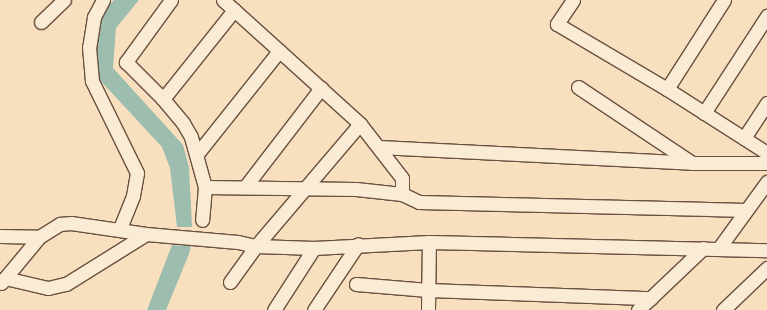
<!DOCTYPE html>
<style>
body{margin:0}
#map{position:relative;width:767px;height:310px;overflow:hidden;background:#f8e0bf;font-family:Vollkorn,serif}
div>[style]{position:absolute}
.water>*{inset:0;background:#9dbdaf}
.roads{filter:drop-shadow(1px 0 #6a5040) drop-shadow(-1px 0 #6a5040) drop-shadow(0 1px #6a5040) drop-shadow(0 -1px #6a5040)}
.minor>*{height:13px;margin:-6.5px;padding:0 6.5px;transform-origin:6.5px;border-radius:6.5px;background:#faebd5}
span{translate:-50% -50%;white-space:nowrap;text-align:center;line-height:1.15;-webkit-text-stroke:3px #faebd5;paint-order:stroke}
</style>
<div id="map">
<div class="water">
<div style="clip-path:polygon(114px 0,139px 0,116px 28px,113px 68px,183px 145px,189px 167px,192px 227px,177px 227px,170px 168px,162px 147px,97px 77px,94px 63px,96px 34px,105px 9px)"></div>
<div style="clip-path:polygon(172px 245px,191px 246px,189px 254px,166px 310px,147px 310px)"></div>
</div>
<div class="roads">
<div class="minor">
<div style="left:103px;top:0;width:19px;rotate:118deg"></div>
<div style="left:94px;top:17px;width:30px;rotate:99deg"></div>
<div style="left:89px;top:47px;width:34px;rotate:85deg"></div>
<div style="left:92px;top:81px;width:102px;rotate:63.9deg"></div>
<div style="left:137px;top:173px;width:23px;rotate:100deg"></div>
<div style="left:133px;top:196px;width:35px;rotate:112deg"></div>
<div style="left:171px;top:0;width:77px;rotate:126deg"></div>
<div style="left:126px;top:62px;width:52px;rotate:45deg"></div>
<div style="left:163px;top:99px;width:31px;rotate:50deg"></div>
<div style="left:183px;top:123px;width:16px;rotate:60deg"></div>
<div style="left:191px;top:137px;width:52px;rotate:74.4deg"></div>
<div style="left:205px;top:187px;width:33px;rotate:95deg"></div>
<div style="left:223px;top:0;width:185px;rotate:42.1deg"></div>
<div style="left:360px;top:124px;width:68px;rotate:52.1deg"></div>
<div style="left:402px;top:178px;width:16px;rotate:90deg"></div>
<div style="left:573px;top:0;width:29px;rotate:124deg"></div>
<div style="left:557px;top:24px;width:128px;rotate:30.6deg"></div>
<div style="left:667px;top:89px;width:119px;rotate:32.6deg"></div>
<div style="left:41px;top:22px;width:32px;rotate:-44deg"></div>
<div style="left:578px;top:87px;width:137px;rotate:33.7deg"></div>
<div style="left:667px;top:89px;width:106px;rotate:-57.4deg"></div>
<div style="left:163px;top:99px;width:114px;rotate:-51.4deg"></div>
<div style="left:704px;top:113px;width:116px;rotate:-57deg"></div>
<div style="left:744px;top:138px;width:42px;rotate:-56.7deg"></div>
<div style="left:379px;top:147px;width:313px;rotate:2.9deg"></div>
<div style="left:692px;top:163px;width:75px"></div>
<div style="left:197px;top:154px;width:132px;rotate:-51.5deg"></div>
<div style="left:205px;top:187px;width:151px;rotate:0.8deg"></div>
<div style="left:356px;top:189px;width:46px;rotate:6.2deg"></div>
<div style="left:402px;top:194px;width:19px;rotate:25deg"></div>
<div style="left:419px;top:202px;width:327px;rotate:1.4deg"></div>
<div style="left:245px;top:187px;width:125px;rotate:-52.5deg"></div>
<div style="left:0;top:236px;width:39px;rotate:1deg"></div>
<div style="left:39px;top:237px;width:25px;rotate:-32deg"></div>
<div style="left:60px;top:224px;width:11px;rotate:-5deg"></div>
<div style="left:71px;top:223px;width:76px;rotate:8.3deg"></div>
<div style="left:146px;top:234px;width:92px;rotate:5deg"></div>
<div style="left:238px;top:242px;width:18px;rotate:13deg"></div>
<div style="left:256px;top:246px;width:58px;rotate:2deg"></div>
<div style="left:314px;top:248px;width:115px;rotate:-3deg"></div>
<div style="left:429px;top:242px;width:338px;rotate:1.4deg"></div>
<div style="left:719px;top:248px;width:82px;rotate:-54deg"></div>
<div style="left:5px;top:278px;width:44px;rotate:13.1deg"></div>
<div style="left:48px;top:288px;width:18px;rotate:-13deg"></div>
<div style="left:66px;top:284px;width:94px;rotate:-32deg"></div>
<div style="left:230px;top:282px;width:44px;rotate:-54.2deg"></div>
<div style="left:256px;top:246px;width:160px;rotate:-49.6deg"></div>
<div style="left:1px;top:283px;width:60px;rotate:-50.4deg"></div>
<div style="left:356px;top:284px;width:72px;rotate:4.8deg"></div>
<div style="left:428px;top:290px;width:223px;rotate:2.1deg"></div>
<div style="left:274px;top:310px;width:74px;rotate:-57.2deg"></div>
<div style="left:314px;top:310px;width:79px;rotate:-56.3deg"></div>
<div style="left:428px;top:310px;width:68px;rotate:-89.2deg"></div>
<div style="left:638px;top:310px;width:90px;rotate:-43.6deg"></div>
<div style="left:723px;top:310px;width:61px;rotate:-43.7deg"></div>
</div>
</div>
</div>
